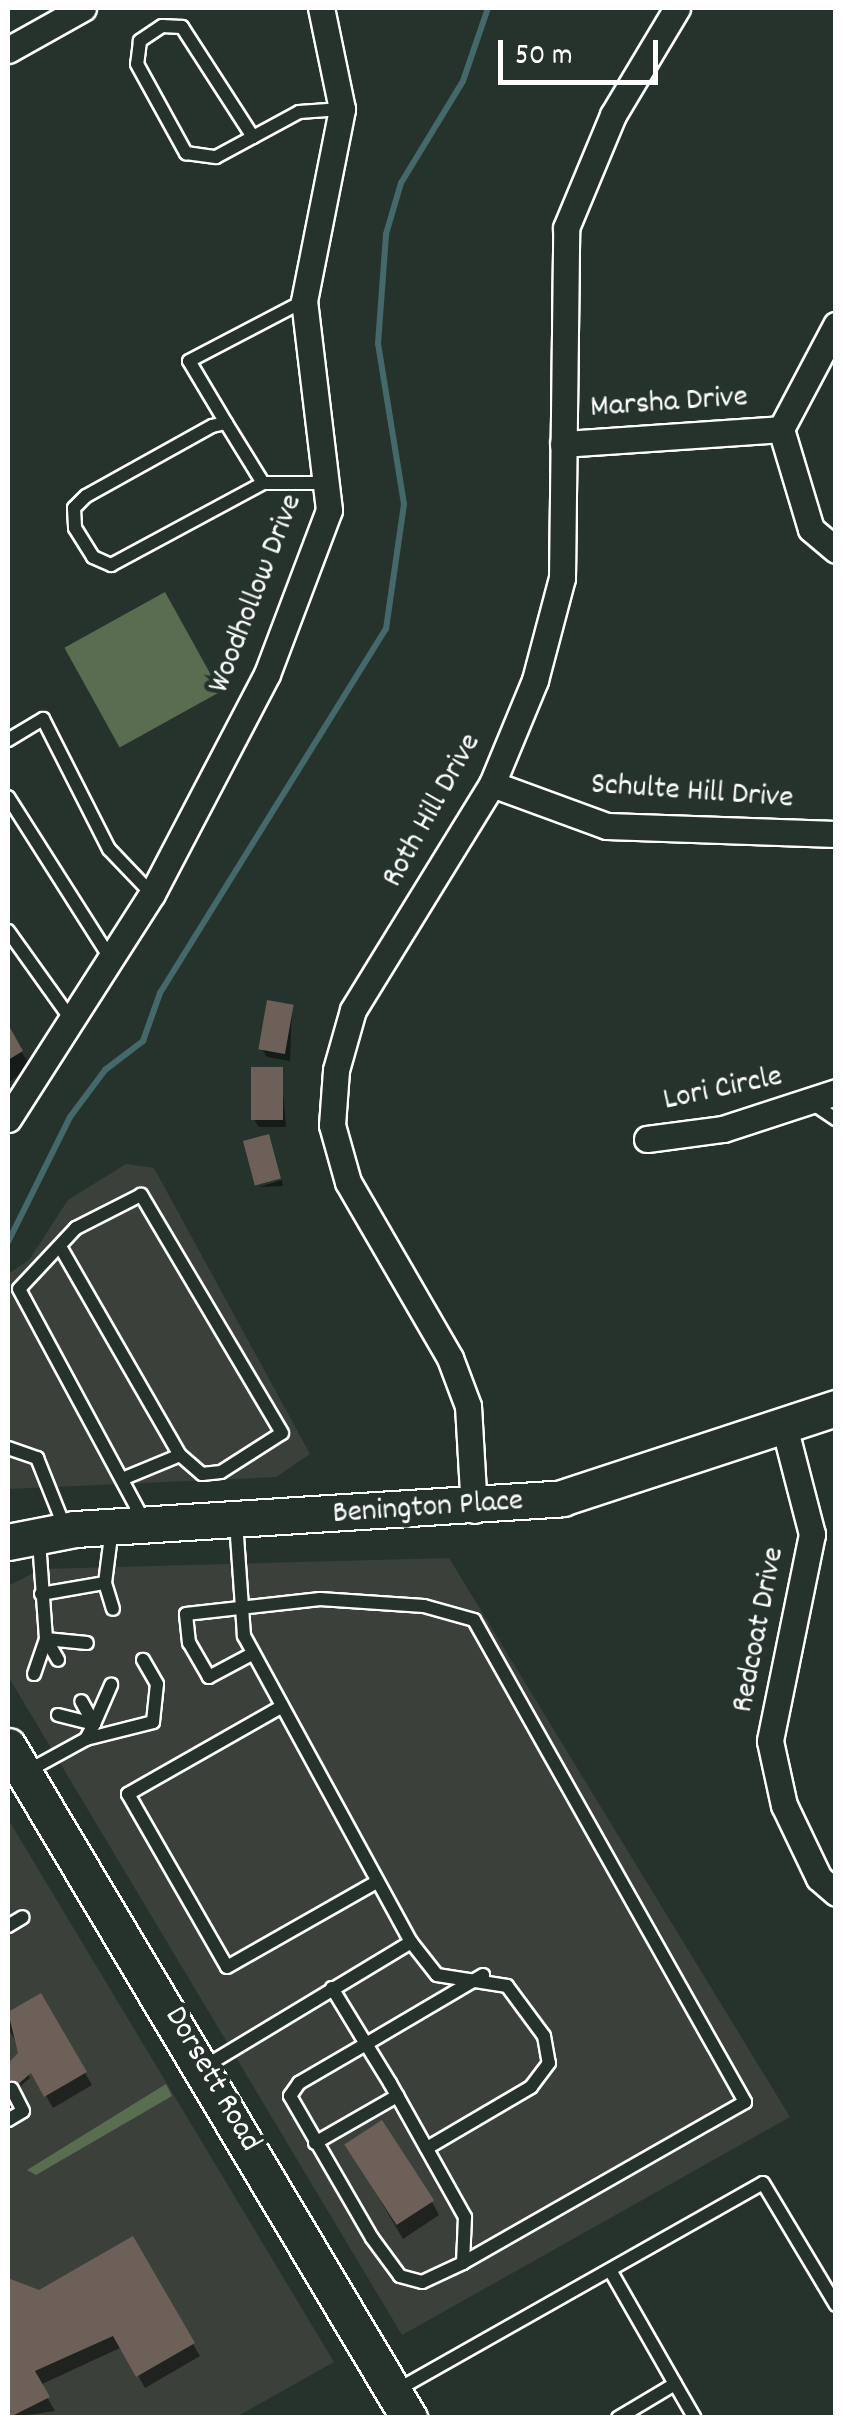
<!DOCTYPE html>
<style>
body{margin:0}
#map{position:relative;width:843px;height:2425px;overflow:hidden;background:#26332d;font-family:Dekko,sans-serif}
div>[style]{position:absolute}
.built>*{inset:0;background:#3b403a}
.green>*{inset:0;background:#596d51;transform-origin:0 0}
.shadow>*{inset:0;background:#0007}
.stream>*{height:6px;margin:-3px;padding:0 3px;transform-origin:3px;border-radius:3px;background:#45696b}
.building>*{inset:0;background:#6c6059;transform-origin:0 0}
.roads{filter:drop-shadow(2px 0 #fff) drop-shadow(-2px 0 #fff) drop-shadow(0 2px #fff) drop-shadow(0 -2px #fff)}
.service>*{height:12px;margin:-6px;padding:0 6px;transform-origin:6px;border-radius:6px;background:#26332d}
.minor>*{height:25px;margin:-12.5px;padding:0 12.5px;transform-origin:12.5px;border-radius:12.5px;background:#26332d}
.secondary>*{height:35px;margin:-17.5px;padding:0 17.5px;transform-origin:17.5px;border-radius:17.5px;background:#26332d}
span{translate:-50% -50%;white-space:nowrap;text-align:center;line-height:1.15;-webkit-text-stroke:9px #26332d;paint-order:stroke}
.street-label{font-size:32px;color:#fff}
.frame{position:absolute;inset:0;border:10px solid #fff;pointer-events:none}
.scale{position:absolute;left:498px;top:40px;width:160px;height:45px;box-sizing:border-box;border:5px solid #fff;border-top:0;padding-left:12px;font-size:30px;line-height:35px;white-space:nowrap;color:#fff;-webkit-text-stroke:8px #26332d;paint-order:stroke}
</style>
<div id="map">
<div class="built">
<div style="clip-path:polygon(126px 1164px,154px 1168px,310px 1454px,276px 1477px,8px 1489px,8px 1274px,29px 1260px,68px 1200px)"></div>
<div style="clip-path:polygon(449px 1558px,790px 2117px,402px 2335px,8px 1676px,8px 1586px,41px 1569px)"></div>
<div style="clip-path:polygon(8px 1819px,334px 2362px,236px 2417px,8px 2417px)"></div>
</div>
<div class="green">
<div style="left:165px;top:592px;width:114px;height:115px;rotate:61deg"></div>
<div style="clip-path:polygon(166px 2084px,172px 2096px,36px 2175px,27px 2170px)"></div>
</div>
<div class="shadow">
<div style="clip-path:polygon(292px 1007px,290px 1061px,267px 1057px,262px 1049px)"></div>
<div style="clip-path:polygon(8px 1029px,31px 1068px,8px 1082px)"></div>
<div style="clip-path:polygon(281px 1069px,286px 1127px,259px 1127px,254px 1119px)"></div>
<div style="clip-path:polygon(282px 1180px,283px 1186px,259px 1187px)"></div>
<div style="clip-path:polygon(40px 1996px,92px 2085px,53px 2108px,8px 2028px,8px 2015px)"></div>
<div style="clip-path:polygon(18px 2057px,30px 2078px,8px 2097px,8px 2066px)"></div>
<div style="clip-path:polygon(347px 2144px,432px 2202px,439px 2215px,403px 2239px)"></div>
<div style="clip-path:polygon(132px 2239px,200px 2356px,145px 2388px,122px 2347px,40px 2385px,55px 2411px,8px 2418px,8px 2283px,40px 2292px)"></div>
</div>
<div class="stream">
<div style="left:8px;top:1242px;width:140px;rotate:-63.6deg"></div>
<div style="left:70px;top:1117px;width:59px;rotate:-53.3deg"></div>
<div style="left:105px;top:1070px;width:48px;rotate:-37.3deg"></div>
<div style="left:143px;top:1041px;width:51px;rotate:-70.5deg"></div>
<div style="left:160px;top:993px;width:428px;rotate:-58.2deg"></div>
<div style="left:386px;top:629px;width:126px;rotate:-81.8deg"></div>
<div style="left:404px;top:504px;width:162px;rotate:-99.2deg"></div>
<div style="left:378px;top:344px;width:110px;rotate:-85.8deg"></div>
<div style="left:386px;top:234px;width:53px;rotate:-73.6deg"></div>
<div style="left:401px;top:183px;width:119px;rotate:-58.7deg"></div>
<div style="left:463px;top:81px;width:77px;rotate:-71.1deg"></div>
</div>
<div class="building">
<div style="left:267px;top:1000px;width:27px;height:50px;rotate:10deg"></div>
<div style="clip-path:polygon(8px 1024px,23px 1051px,8px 1060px)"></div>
<div style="left:251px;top:1067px;width:32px;height:53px"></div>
<div style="left:269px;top:1134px;width:46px;height:27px;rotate:75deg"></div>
<div style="clip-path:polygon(41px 1993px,87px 2072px,44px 2097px,31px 2073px,8px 2093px,8px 2063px,18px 2053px,8px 2012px)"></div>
<div style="left:382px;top:2120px;width:96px;height:45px;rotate:57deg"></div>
<div style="clip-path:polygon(133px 2236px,195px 2343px,136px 2377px,113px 2336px,35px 2371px,50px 2397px,8px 2418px,8px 2278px,39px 2290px)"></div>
</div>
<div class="roads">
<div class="service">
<div style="left:253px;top:137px;width:131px;rotate:-122.8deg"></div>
<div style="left:182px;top:27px;width:20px;rotate:-177deg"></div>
<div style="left:162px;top:26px;width:27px;rotate:146deg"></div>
<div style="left:140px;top:41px;width:23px;rotate:97deg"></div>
<div style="left:137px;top:64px;width:102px;rotate:61.2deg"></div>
<div style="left:186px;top:153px;width:30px;rotate:8deg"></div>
<div style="left:216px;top:157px;width:42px;rotate:-28.4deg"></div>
<div style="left:253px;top:137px;width:52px;rotate:-28.5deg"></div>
<div style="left:299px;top:112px;width:43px;rotate:-4deg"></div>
<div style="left:226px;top:423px;width:72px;rotate:-120.8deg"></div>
<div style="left:189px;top:361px;width:130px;rotate:-27.6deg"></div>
<div style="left:263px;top:483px;width:70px;rotate:-121.7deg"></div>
<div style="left:226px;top:423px;width:14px;rotate:168deg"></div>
<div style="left:212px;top:426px;width:144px;rotate:150.9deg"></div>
<div style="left:86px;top:496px;width:17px;rotate:135deg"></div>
<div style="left:74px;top:508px;width:20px;rotate:87deg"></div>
<div style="left:75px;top:528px;width:34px;rotate:58deg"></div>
<div style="left:93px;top:557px;width:20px;rotate:24deg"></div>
<div style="left:111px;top:565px;width:173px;rotate:-28.3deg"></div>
<div style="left:263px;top:483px;width:65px"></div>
<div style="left:8px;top:740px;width:41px;rotate:-31deg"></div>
<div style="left:43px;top:719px;width:146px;rotate:63.1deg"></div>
<div style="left:109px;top:849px;width:62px;rotate:46.3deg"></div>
<div style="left:8px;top:797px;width:188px;rotate:57.6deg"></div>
<div style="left:8px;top:931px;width:103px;rotate:54.5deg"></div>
<div style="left:812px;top:1103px;width:29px;rotate:34deg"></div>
<div style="left:62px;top:1250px;width:237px;rotate:60.1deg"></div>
<div style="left:8px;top:1448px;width:31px;rotate:19deg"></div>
<div style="left:37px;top:1458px;width:75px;rotate:68.2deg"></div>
<div style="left:127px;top:1477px;width:57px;rotate:-22.5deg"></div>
<div style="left:180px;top:1455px;width:29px;rotate:41deg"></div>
<div style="left:202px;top:1474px;width:19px;rotate:-6deg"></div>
<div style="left:221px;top:1472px;width:72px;rotate:-32.6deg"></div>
<div style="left:282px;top:1433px;width:277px;rotate:-120.6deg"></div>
<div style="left:141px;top:1195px;width:73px;rotate:153.1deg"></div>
<div style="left:76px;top:1228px;width:83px;rotate:133.1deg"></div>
<div style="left:19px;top:1289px;width:266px;rotate:61.7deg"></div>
<div style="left:39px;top:1541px;width:98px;rotate:85.9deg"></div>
<div style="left:46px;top:1639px;width:24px;rotate:60deg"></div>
<div style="left:105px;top:1583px;width:27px;rotate:73deg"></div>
<div style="left:41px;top:1594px;width:65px;rotate:-9.8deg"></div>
<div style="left:105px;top:1583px;width:55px;rotate:-82.7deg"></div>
<div style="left:252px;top:1654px;width:49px;rotate:151.9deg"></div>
<div style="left:209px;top:1677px;width:39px;rotate:-120deg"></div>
<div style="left:189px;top:1643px;width:29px;rotate:-96deg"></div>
<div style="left:186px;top:1614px;width:135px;rotate:-6.4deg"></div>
<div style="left:320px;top:1599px;width:104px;rotate:3.9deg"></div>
<div style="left:424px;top:1606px;width:52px;rotate:15.6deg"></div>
<div style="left:474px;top:1620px;width:553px;rotate:60.65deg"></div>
<div style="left:745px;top:2102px;width:325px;rotate:150.3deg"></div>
<div style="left:34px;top:1674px;width:37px;rotate:-71deg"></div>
<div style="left:46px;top:1639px;width:41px;rotate:5.6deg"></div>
<div style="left:281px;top:1707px;width:176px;rotate:150.4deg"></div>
<div style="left:128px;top:1794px;width:199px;rotate:60.2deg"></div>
<div style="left:227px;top:1967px;width:170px;rotate:-29.6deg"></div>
<div style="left:58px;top:1715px;width:37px;rotate:14deg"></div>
<div style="left:94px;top:1724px;width:43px;rotate:-66.4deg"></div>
<div style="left:86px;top:1739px;width:69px;rotate:-14.2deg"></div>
<div style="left:153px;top:1722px;width:38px;rotate:-84deg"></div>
<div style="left:157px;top:1684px;width:28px;rotate:-120deg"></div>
<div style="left:26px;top:1772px;width:68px;rotate:-28.8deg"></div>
<div style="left:86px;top:1739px;width:17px;rotate:-62deg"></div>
<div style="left:94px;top:1724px;width:26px;rotate:-119deg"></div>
<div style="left:8px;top:1926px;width:17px;rotate:-31deg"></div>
<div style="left:411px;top:1942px;width:42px;rotate:51.8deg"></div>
<div style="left:437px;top:1975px;width:71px;rotate:8.9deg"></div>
<div style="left:507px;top:1986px;width:62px;rotate:53.5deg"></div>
<div style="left:544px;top:2036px;width:27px;rotate:80deg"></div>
<div style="left:549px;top:2063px;width:30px;rotate:127deg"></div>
<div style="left:531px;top:2087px;width:121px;rotate:149.6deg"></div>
<div style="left:332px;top:1988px;width:66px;rotate:58.7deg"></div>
<div style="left:366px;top:2044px;width:46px;rotate:58.4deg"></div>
<div style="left:390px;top:2083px;width:154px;rotate:60.8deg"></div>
<div style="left:465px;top:2217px;width:46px;rotate:92.5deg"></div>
<div style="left:463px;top:2263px;width:45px;rotate:155.1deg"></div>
<div style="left:422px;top:2282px;width:23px;rotate:-165deg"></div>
<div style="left:400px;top:2276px;width:47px;rotate:-126.4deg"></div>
<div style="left:372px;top:2238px;width:164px;rotate:-120deg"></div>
<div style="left:290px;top:2096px;width:16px;rotate:-55deg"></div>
<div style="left:299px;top:2083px;width:78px;rotate:-30.2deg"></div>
<div style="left:366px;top:2044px;width:136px;rotate:-30.5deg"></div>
<div style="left:204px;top:2067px;width:242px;rotate:-31.1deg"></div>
<div style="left:411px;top:1942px;width:349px;rotate:-118.6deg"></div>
<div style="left:244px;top:1636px;width:113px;rotate:-94deg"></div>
<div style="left:8px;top:2120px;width:17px;rotate:-31deg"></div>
<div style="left:23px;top:2111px;width:25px;rotate:-117deg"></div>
<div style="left:315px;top:2143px;width:95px;rotate:-29.8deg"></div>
<div style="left:610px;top:2270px;width:131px;rotate:60.3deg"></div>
<div style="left:397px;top:2390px;width:420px;rotate:-29.5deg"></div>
<div style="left:763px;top:2183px;width:142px;rotate:59.1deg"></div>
<div style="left:618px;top:2418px;width:66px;rotate:-30.8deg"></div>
<div style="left:675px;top:2384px;width:39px;rotate:60deg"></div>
</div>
<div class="minor">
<div style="left:8px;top:50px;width:86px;rotate:-29.2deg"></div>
<div style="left:781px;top:429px;width:104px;rotate:73.3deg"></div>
<div style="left:811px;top:529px;width:33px;rotate:40deg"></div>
<div style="left:781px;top:429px;width:118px;rotate:-62.1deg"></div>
<div style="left:563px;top:444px;width:219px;rotate:-3.9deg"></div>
<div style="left:492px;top:784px;width:122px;rotate:20.1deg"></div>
<div style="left:607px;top:826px;width:229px;rotate:2deg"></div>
<div style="left:8px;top:1119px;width:267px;rotate:-57.4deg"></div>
<div style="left:152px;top:894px;width:248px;rotate:-62.4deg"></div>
<div style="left:267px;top:674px;width:175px;rotate:-69.3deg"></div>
<div style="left:329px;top:510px;width:210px;rotate:-96.8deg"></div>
<div style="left:304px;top:301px;width:196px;rotate:-78.8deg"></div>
<div style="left:342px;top:109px;width:103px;rotate:-101.7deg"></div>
<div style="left:647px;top:1139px;width:77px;rotate:-7.5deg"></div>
<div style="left:723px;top:1129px;width:119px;rotate:-18.1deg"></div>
<div style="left:784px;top:1426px;width:112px;rotate:75.5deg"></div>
<div style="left:812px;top:1534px;width:211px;rotate:101.5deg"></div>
<div style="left:770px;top:1741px;width:66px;rotate:77.7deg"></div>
<div style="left:784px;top:1805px;width:81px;rotate:64.4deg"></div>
<div style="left:819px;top:1878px;width:23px;rotate:41deg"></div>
<div style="left:474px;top:1510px;width:104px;rotate:-93.3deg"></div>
<div style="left:468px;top:1406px;width:51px;rotate:-110.6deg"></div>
<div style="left:450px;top:1358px;width:203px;rotate:-120.1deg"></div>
<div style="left:348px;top:1182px;width:59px;rotate:-105.7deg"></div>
<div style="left:332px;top:1125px;width:55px;rotate:-85.8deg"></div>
<div style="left:336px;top:1070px;width:62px;rotate:-74.2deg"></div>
<div style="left:353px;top:1010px;width:265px;rotate:-58.4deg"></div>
<div style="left:492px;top:784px;width:113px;rotate:-67.5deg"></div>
<div style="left:535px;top:680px;width:106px;rotate:-75.2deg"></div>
<div style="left:562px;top:578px;width:350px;rotate:-89.3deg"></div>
<div style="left:566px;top:228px;width:122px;rotate:-67.4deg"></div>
<div style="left:613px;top:115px;width:125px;rotate:-59.1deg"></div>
</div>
<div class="secondary">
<div style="left:8px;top:1542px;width:68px;rotate:-11deg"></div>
<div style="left:75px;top:1529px;width:488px;rotate:-3.6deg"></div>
<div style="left:562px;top:1498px;width:288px;rotate:-18.2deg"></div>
<div style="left:8px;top:1746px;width:783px;rotate:59.17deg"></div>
</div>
</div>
<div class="street-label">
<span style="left:669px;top:404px;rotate:-4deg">Marsha Drive</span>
<span style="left:257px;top:594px;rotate:-69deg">Woodhollow Drive</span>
<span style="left:692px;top:793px;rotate:4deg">Schulte Hill Drive</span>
<span style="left:433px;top:811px;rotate:-61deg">Roth Hill Drive</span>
<span style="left:723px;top:1090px;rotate:-12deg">Lori Circle</span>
<span style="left:428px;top:1509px;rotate:-4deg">Benington Place</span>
<span style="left:760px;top:1630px;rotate:-79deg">Redcoat Drive</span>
<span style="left:211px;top:2080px;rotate:60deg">Dorsett Road</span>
</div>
<div class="frame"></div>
<div class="scale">50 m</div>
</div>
